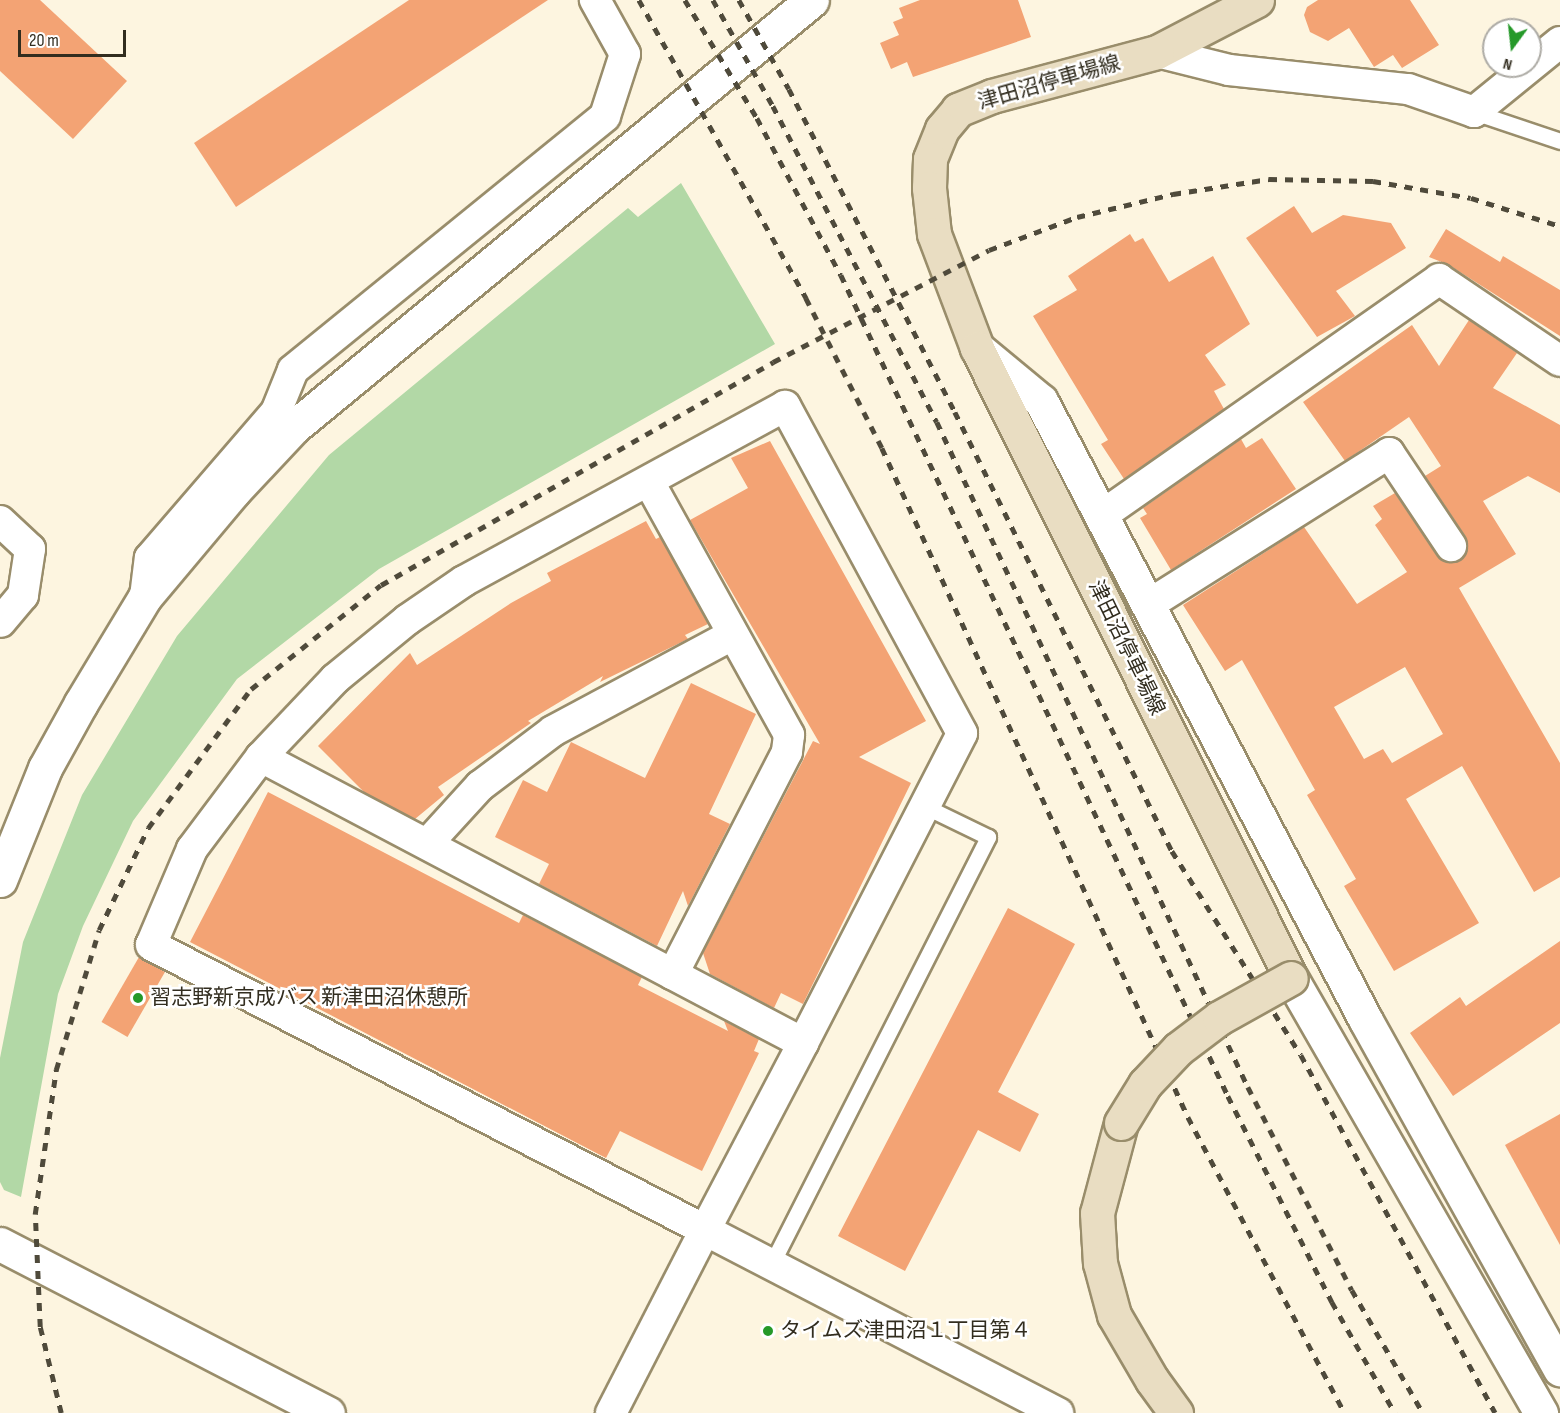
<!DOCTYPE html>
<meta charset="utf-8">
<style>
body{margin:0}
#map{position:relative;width:1560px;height:1413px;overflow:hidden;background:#fdf5e0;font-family:"Sofia Sans Condensed","Noto Sans JP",sans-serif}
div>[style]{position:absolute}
.green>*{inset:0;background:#b2d8a6}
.building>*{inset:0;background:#f3a374;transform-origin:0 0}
.roads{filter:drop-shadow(2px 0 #998d6b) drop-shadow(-2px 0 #998d6b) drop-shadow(0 2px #998d6b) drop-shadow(0 -2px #998d6b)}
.service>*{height:15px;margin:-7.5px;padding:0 7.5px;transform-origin:7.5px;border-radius:7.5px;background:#fff}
.minor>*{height:30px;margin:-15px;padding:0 15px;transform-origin:15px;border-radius:15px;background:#fff}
.tertiary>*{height:33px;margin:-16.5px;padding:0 16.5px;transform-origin:16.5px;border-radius:16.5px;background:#fff}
.secondary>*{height:33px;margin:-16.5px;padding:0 16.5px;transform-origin:16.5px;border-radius:16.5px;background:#e9ddc2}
.rail>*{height:4.5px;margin-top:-2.25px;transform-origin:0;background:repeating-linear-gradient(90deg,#4f4a3b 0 8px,transparent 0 16px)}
.bridges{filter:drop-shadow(2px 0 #998d6b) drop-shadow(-2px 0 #998d6b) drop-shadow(0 2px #998d6b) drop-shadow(0 -2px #998d6b)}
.secondary-bridge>*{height:33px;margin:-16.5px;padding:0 16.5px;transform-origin:16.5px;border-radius:16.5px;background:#e9ddc2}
.dots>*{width:16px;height:16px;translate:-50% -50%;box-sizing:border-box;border:3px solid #fff;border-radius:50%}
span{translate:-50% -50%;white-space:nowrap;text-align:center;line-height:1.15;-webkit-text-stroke:5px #fff;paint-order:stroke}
.street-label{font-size:21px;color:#322d1f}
.poi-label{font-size:21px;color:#322d1f}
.left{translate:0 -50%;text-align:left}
.north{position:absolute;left:1482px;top:18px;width:60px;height:60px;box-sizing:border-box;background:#fff;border:2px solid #adaba5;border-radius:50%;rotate:195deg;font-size:16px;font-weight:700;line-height:24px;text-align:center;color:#322d1f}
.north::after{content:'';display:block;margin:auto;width:21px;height:27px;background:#259929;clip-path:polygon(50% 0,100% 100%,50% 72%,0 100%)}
.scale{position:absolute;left:18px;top:30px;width:108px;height:27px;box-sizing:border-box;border:3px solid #322d1f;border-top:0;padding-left:8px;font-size:18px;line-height:21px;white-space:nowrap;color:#322d1f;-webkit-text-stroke:4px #fff;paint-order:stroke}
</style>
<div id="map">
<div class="green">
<div style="clip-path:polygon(681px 183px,775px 344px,379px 569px,237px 679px,133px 821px,83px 926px,58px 994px,21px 1197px,4px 1190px,0 1182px,0 1058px,23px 942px,82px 795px,177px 636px,329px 455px,628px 208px,638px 217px)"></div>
</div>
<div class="building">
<div style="clip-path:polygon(0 0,40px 0,127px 81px,73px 139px,0 71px)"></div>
<div style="clip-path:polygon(409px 0,548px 0,236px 207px,194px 143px)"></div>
<div style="clip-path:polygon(920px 0,1018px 0,1031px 37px,913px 77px,907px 62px,891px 69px,880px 43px,899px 35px,893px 22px,903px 18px,899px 8px)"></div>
<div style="clip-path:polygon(1318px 0,1410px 0,1439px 45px,1402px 68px,1393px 55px,1374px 67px,1349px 28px,1328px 41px,1310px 32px,1304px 15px,1307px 7px)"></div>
<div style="clip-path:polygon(1294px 206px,1312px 233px,1343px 215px,1391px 223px,1406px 248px,1336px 291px,1355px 316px,1317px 337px,1246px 238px)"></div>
<div style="clip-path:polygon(1446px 229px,1500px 262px,1503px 256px,1560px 290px,1560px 336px,1449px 265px,1429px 257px)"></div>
<div style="clip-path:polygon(1130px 234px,1135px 242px,1143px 238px,1169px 282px,1213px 256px,1250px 324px,1205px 355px,1226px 385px,1214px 391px,1224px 409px,1124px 479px,1101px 444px,1108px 440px,1033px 316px,1077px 290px,1068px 276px)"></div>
<div style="clip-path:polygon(evenodd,1469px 320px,1517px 353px,1493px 388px,1560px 425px,1560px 493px,1528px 476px,1483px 501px,1516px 554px,1459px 588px,1560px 763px,1560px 877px,1534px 892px,1462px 766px,1406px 799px,1479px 923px,1394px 971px,1344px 886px,1356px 879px,1307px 795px,1315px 790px,1242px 660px,1225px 671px,1183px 605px,1304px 527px,1357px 604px,1407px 572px,1375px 525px,1382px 519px,1373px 506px,1395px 493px,1437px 556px,1452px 563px,1461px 560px,1467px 553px,1466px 537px,1425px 476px,1441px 466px,1409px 417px,1345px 461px,1303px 402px,1412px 325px,1439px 366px,1469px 320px,1405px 667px,1443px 734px,1392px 763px,1383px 749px,1364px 759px,1334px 707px,1405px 667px)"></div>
<div style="clip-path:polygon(1262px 438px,1296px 489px,1171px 570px,1140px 518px,1147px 514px,1143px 508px,1241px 439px,1246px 448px)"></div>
<div style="clip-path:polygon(770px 441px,926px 721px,859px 757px,911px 783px,803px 1004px,781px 993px,774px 1008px,710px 974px,703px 953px,813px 741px,820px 744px,690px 520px,748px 488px,731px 458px)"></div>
<div style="clip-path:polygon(646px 521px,656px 539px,660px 537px,708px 624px,685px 635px,688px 639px,600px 682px,603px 676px,528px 721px,531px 723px,438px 787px,444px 795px,415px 819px,365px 793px,318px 746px,410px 653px,417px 665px,511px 603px,551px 581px,547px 573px)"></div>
<div style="clip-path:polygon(691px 683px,756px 714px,709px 814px,730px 824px,688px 906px,683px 891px,657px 946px,539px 884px,549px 864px,495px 837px,523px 780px,547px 792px,571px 742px,645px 778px)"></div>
<div style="clip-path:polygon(268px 792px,519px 923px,523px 915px,642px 977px,638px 985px,728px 1031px,724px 1021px,759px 1039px,754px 1051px,759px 1053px,702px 1171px,620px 1131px,606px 1158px,190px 942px)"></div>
<div style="clip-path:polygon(1008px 908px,1075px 944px,998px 1092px,1039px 1114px,1020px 1152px,978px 1130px,905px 1271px,838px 1236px)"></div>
<div style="clip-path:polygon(1560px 941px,1560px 1023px,1453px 1096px,1410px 1033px,1460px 997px,1466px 1006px)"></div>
<div style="left:139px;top:957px;width:30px;height:75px;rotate:30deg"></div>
<div style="clip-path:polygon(1560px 1114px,1560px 1245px,1505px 1145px)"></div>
</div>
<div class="roads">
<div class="service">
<div style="left:1474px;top:112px;width:91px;rotate:18.6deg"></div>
<div style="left:771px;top:1265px;width:480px;rotate:-63.1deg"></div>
<div style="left:988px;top:837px;width:71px;rotate:-154.2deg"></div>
</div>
<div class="minor">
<div style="left:1157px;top:52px;width:74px;rotate:14deg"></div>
<div style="left:1229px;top:70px;width:180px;rotate:6.1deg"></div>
<div style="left:1408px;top:89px;width:70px;rotate:19.2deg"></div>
<div style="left:1474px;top:112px;width:111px;rotate:-39.1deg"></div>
<div style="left:649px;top:482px;width:289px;rotate:61deg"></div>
<div style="left:789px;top:735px;width:17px;rotate:97deg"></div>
<div style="left:787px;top:752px;width:250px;rotate:117.2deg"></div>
<div style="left:1101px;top:516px;width:413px;rotate:-35deg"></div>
<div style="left:1439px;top:279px;width:146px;rotate:34.1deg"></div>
<div style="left:0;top:521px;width:41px;rotate:43deg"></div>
<div style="left:30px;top:549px;width:47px;rotate:98.7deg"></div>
<div style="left:23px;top:595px;width:35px;rotate:130deg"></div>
<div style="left:145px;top:597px;width:39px;rotate:-83deg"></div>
<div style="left:150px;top:558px;width:193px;rotate:-49.2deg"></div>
<div style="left:276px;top:412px;width:45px;rotate:-68deg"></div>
<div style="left:293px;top:370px;width:402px;rotate:-39.1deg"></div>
<div style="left:605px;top:116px;width:65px;rotate:-72.1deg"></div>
<div style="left:625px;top:54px;width:62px;rotate:-119.1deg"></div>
<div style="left:1148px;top:605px;width:285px;rotate:-32.2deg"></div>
<div style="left:1389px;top:453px;width:112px;rotate:56.3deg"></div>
<div style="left:261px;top:757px;width:613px;rotate:27.82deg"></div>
<div style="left:427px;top:844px;width:79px;rotate:-47.6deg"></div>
<div style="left:480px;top:786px;width:91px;rotate:-37deg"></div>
<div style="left:553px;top:731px;width:203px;rotate:-28.2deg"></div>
<div style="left:611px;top:1413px;width:206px;rotate:-62.8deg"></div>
<div style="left:705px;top:1230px;width:211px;rotate:-62.3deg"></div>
<div style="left:803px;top:1043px;width:348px;rotate:-62.8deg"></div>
<div style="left:962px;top:733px;width:372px;rotate:-118.4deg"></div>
<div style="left:785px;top:406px;width:366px;rotate:151.4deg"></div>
<div style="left:464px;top:581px;width:69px;rotate:145.6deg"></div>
<div style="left:407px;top:620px;width:93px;rotate:140.7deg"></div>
<div style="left:335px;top:679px;width:108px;rotate:133.5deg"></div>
<div style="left:261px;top:757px;width:115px;rotate:126.9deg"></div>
<div style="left:192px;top:849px;width:104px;rotate:113.1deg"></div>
<div style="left:151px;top:945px;width:623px;rotate:27.22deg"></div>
<div style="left:705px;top:1230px;width:398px;rotate:27.4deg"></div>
</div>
<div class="tertiary">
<div style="left:977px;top:348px;width:83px;rotate:39.6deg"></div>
<div style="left:1041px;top:401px;width:698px;rotate:62.33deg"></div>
<div style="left:1365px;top:1019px;width:401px;rotate:60.9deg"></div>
<div style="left:0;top:880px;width:121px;rotate:-68.1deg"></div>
<div style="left:45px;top:768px;width:74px;rotate:-61deg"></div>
<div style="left:81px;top:703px;width:124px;rotate:-58.9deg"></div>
<div style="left:145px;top:597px;width:138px;rotate:-50deg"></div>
<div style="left:234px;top:491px;width:88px;rotate:-46.8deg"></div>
<div style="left:294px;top:427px;width:671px;rotate:-39.5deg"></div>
<div style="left:1291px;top:978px;width:502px;rotate:60.11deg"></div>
<div style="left:0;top:1244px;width:369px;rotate:27.3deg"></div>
</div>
<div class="secondary">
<div style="left:1257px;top:0;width:113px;rotate:152.5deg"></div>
<div style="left:1157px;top:52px;width:171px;rotate:165.1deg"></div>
<div style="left:992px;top:96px;width:37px;rotate:158deg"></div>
<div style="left:958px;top:110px;width:25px;rotate:130deg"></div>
<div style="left:942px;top:129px;width:32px;rotate:112deg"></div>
<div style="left:930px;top:159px;width:29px;rotate:92deg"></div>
<div style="left:929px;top:188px;width:46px;rotate:83.8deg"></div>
<div style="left:934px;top:234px;width:122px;rotate:69.3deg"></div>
<div style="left:977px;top:348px;width:704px;rotate:63.51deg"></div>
<div style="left:1121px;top:1123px;width:93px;rotate:104.9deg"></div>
<div style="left:1097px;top:1213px;width:50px;rotate:86.6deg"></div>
<div style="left:1100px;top:1263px;width:54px;rotate:74.9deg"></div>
<div style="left:1114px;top:1315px;width:75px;rotate:59.7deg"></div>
<div style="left:1152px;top:1380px;width:41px;rotate:54deg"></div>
</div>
</div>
<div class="rail">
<div style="left:639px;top:0;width:342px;rotate:60.7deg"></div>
<div style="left:806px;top:298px;width:168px;rotate:63.1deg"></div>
<div style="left:882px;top:448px;width:736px;rotate:65.42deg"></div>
<div style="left:1188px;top:1117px;width:335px;rotate:62.1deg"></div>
<div style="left:685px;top:0;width:138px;rotate:58.6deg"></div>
<div style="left:757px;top:118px;width:178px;rotate:61.9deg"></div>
<div style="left:841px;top:275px;width:908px;rotate:64.76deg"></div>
<div style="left:1228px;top:1096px;width:231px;rotate:63.2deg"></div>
<div style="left:1332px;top:1302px;width:128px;rotate:60.4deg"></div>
<div style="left:713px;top:0;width:122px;rotate:60.5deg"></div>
<div style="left:773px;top:106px;width:356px;rotate:62.6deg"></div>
<div style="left:937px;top:422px;width:734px;rotate:64.94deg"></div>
<div style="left:1248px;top:1087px;width:228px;rotate:62.9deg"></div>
<div style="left:1352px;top:1290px;width:142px;rotate:60deg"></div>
<div style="left:739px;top:0;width:102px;rotate:60.7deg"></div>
<div style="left:789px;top:89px;width:363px;rotate:62.8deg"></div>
<div style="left:955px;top:412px;width:490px;rotate:63.7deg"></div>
<div style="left:1172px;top:851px;width:241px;rotate:57.7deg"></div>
<div style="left:1301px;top:1055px;width:407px;rotate:61.5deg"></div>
<div style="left:61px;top:1413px;width:89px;rotate:-103.7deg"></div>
<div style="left:40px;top:1327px;width:113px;rotate:-92.5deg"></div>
<div style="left:35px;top:1214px;width:146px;rotate:-81.7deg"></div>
<div style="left:56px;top:1070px;width:146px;rotate:-72.9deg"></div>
<div style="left:99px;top:930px;width:113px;rotate:-64.3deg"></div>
<div style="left:148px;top:828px;width:173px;rotate:-53.5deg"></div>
<div style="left:251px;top:689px;width:166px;rotate:-38.7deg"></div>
<div style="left:381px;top:585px;width:451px;rotate:-29.6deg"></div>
<div style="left:773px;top:362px;width:243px;rotate:-27.4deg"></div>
<div style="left:989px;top:250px;width:94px;rotate:-20.6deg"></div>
<div style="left:1077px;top:217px;width:99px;rotate:-13.5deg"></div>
<div style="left:1173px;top:194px;width:97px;rotate:-8.9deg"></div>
<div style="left:1269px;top:179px;width:104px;rotate:1.1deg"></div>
<div style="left:1373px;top:181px;width:99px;rotate:9.8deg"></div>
<div style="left:1471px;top:198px;width:93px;rotate:17.5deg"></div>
</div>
<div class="bridges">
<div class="secondary-bridge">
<div style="left:1121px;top:1123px;width:46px;rotate:-58.4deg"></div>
<div style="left:1145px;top:1084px;width:48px;rotate:-46.7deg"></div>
<div style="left:1178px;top:1049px;width:51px;rotate:-37.1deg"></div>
<div style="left:1219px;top:1018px;width:82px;rotate:-29.1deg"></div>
</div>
</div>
<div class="dots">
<div style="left:138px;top:998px;background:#259929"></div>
<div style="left:768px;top:1331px;background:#259929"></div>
</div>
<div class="street-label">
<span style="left:1049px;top:83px;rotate:-16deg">津田沼停車場線</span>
<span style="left:1126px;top:648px;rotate:64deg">津田沼停車場線</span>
</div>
<div class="poi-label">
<span class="left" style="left:150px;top:998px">習志野新京成バス 新津田沼休憩所</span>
<span class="left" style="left:780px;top:1331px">タイムズ津田沼１丁目第４</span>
</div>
<div class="north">N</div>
<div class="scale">20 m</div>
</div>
